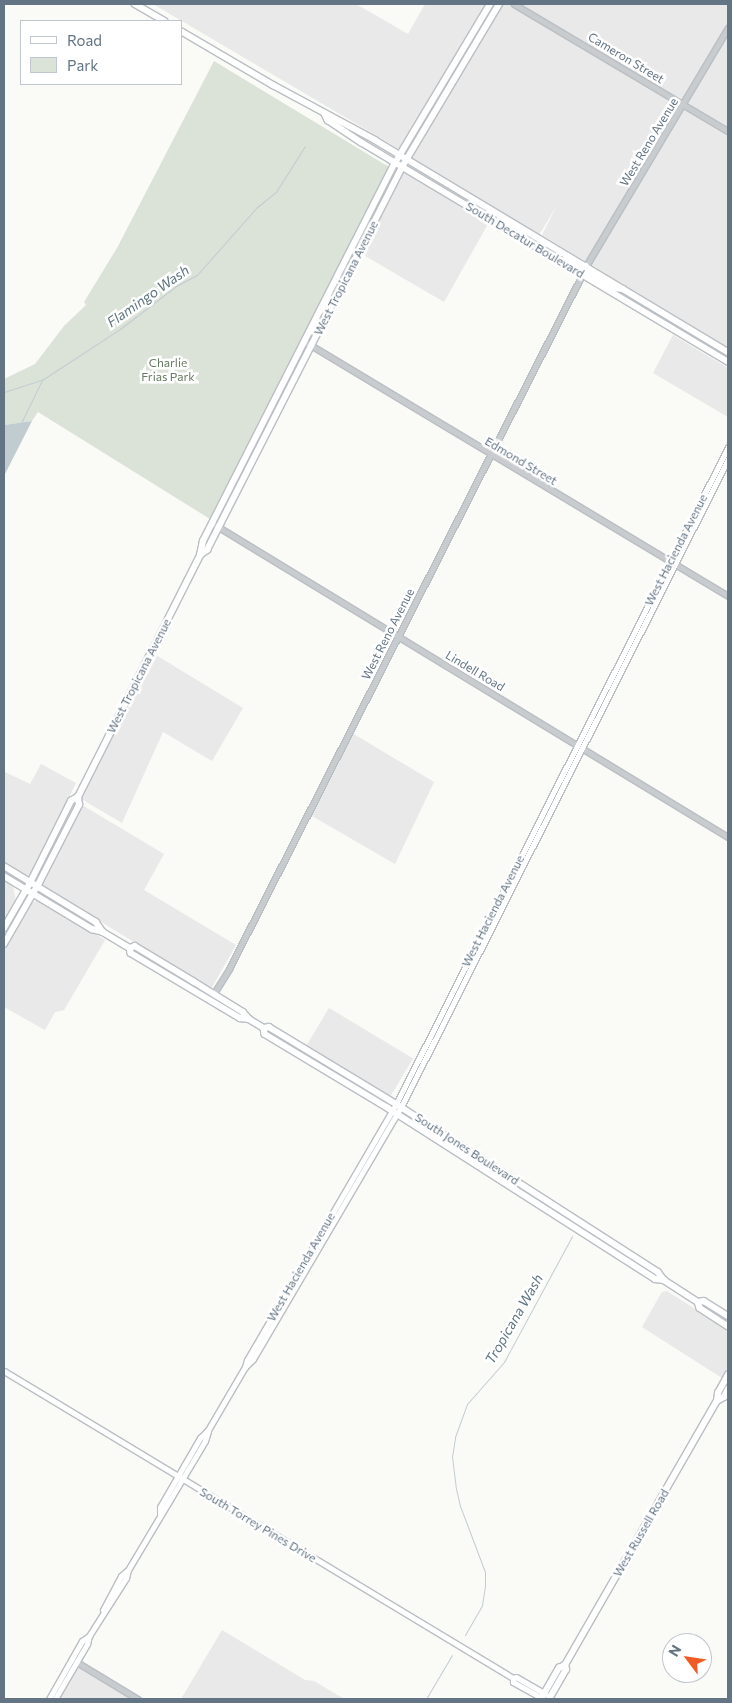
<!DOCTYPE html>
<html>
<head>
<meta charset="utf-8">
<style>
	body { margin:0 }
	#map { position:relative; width:732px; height:1703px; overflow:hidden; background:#fafaf7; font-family:Commissioner,sans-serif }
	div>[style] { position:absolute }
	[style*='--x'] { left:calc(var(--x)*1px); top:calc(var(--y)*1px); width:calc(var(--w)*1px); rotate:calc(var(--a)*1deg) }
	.built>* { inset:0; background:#e8e9e8; transform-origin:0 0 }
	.green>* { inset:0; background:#dbe2d8 }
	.water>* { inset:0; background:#c1ccd1 }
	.stream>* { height:1px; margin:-0.5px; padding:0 0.5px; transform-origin:0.5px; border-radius:0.5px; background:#c1ccd1 }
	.roads { filter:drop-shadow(1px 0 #babfc4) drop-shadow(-1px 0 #babfc4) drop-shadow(0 1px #babfc4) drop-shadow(0 -1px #babfc4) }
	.tertiary>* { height:4.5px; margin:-2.25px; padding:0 2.25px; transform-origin:2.25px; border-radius:2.25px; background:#c8cccf }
	.secondary>* { height:5px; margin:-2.5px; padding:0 2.5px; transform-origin:2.5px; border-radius:2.5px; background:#fff }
	.primary>* { height:5.5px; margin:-2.75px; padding:0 2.75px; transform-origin:2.75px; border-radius:2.75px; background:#fff }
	span { translate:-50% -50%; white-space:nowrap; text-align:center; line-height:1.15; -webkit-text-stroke:5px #fff; paint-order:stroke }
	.street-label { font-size:12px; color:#637484 }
	.park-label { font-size:12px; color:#667b62 }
	.water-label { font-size:14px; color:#5e747e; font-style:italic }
	.frame { position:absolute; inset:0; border:5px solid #637484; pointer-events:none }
	.legend { position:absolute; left:20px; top:20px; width:162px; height:65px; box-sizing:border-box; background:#fff; border:1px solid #c1c7ce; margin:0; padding:6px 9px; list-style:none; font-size:15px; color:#637484 }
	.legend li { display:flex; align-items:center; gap:10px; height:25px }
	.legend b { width:25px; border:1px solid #c1c7ce }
	.north { position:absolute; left:662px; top:1633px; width:50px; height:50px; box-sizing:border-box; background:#fff; border:1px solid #c1c7ce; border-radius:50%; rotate:301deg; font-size:14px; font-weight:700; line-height:20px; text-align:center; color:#637484 }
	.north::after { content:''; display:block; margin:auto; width:18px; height:22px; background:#ef5b22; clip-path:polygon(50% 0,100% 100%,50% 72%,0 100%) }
</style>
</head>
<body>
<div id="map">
	<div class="built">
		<div style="clip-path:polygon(153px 4px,356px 4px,408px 34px,425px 4px,485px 4px,399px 149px)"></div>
		<div style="clip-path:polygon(504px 4px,728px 4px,728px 348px,542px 235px,557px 205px,536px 240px,493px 215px,444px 302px,355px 250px)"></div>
		<div style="clip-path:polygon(673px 335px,728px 368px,728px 417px,653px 373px)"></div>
		<div style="clip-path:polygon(151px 652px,243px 708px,212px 761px,163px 732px,122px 823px,78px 797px)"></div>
		<div style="clip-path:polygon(352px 733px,434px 782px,395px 864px,312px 816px)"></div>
		<div style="clip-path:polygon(41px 764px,76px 783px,29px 879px,4px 863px,4px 774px,5px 772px,30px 784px)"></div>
		<div style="clip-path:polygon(82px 805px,164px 854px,144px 890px,236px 945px,211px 989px,42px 886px)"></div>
		<div style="clip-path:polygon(4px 880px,13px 886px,16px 902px,4px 923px)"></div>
		<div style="clip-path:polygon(39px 900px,105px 940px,64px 1010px,55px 1012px,45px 1030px,4px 1007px,4px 950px,31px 903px)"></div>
		<div style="left:329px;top:1008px;width:98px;height:44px;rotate:31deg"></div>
		<div style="clip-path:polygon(667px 1291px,728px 1330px,728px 1367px,722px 1378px,642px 1327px,662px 1292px)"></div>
		<div style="clip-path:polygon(222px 1630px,305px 1680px,314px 1681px,344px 1699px,181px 1699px)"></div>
		<div style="clip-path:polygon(77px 1667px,131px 1699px,58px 1699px)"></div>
	</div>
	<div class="green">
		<div style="clip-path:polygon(214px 61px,389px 167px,210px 519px,38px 412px,32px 421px,4px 425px,4px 379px,35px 364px,64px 326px,86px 305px,84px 302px,117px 248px)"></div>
	</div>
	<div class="water">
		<div style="clip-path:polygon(32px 421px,4px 476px,4px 425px)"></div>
	</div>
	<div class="stream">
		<div style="--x:4;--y:392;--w:40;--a:-18"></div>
		<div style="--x:21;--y:423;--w:48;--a:-64"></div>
		<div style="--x:42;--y:380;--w:93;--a:-33.2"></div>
		<div style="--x:120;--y:329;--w:71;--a:-37.5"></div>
		<div style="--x:176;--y:286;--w:24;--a:-28"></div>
		<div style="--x:197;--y:275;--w:89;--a:-48.6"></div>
		<div style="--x:256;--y:208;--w:26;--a:-39"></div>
		<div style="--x:276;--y:192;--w:54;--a:-57.8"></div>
		<div style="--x:465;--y:1635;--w:34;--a:-60"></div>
		<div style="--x:482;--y:1605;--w:18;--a:-81"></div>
		<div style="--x:485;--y:1587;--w:15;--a:-90"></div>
		<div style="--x:485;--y:1572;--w:71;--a:-110.7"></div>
		<div style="--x:460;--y:1506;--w:17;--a:-103"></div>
		<div style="--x:456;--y:1489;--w:32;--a:-97"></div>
		<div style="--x:452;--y:1457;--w:20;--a:-81"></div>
		<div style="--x:455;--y:1437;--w:35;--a:-70"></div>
		<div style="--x:467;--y:1404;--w:56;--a:-48.6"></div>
		<div style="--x:504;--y:1362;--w:143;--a:-61.6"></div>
		<div style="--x:426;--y:1699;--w:51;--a:-59.4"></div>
	</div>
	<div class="roads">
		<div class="tertiary">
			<div style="--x:514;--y:4;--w:249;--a:30.7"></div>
			<div style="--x:586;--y:266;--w:277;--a:-59.2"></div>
			<div style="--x:304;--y:341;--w:495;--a:31"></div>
			<div style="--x:212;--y:523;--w:604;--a:31.32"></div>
			<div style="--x:213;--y:995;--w:31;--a:-58"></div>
			<div style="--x:229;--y:969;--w:779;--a:-63.04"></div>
			<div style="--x:72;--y:1659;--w:77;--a:31.2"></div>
		</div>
		<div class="secondary">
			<div style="--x:245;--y:1367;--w:7;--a:-74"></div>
			<div style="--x:247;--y:1360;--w:296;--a:-59.8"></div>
			<div style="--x:396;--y:1104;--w:736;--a:-63.19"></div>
			<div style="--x:4;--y:1371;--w:594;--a:31.1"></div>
			<div style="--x:513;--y:1678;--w:3;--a:-18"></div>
			<div style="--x:516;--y:1677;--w:34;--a:30"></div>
			<div style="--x:160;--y:1514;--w:7;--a:-90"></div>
			<div style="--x:160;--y:1507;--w:80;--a:-59.9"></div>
			<div style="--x:200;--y:1438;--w:11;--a:-45"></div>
			<div style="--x:208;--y:1430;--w:73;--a:-59.6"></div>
			<div style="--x:245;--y:1367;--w:11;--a:-45"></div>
			<div style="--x:253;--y:1359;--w:292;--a:-59.6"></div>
			<div style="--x:401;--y:1107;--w:726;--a:-63.22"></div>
			<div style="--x:103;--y:1610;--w:38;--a:-62"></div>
			<div style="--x:121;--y:1576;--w:9;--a:-41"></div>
			<div style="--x:513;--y:1678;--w:4;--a:90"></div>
			<div style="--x:513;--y:1682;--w:35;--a:29"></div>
			<div style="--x:49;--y:1699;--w:67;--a:-60.4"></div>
			<div style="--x:82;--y:1641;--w:9;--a:-36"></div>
			<div style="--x:89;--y:1636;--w:69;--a:-57.5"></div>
			<div style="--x:126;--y:1578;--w:8;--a:-76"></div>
			<div style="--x:128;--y:1570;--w:150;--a:-59.2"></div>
			<div style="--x:205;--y:1441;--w:10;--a:-73"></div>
			<div style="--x:55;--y:1699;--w:64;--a:-59.8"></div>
			<div style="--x:87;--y:1644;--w:8;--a:-76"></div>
		</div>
		<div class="primary">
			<div style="--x:135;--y:4;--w:34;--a:30"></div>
			<div style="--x:181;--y:31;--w:107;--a:30.4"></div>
			<div style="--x:273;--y:85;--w:116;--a:28.3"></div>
			<div style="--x:375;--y:140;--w:412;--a:31"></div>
			<div style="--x:325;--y:114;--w:7;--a:63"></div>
			<div style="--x:328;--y:120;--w:40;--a:34"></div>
			<div style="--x:361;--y:142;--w:428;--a:30.9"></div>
			<div style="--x:499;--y:220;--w:23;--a:31"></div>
			<div style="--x:519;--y:232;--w:8;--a:0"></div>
			<div style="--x:560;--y:261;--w:6;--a:-9"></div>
			<div style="--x:566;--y:260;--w:17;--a:28"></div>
			<div style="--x:581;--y:268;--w:5;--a:-22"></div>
			<div style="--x:582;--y:275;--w:5;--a:-22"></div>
			<div style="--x:587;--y:273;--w:31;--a:29"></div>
			<div style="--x:614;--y:288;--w:9;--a:6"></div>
			<div style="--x:200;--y:555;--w:9;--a:-36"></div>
			<div style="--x:207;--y:550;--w:430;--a:-63"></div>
			<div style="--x:402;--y:167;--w:190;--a:-59.2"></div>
			<div style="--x:4;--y:866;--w:108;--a:31.3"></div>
			<div style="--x:96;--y:922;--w:12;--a:55"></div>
			<div style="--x:4;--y:876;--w:103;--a:31.1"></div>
			<div style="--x:92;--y:929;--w:11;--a:15"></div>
			<div style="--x:103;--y:932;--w:31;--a:31"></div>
			<div style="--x:130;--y:948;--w:5;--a:-22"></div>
			<div style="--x:135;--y:946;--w:68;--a:31.1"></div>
			<div style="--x:193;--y:981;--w:59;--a:31.8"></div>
			<div style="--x:243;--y:1012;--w:9;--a:49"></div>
			<div style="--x:249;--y:1019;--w:17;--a:31"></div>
			<div style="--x:264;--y:1028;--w:6;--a:81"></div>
			<div style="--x:265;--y:1034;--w:144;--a:31"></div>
			<div style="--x:388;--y:1108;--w:317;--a:32.6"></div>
			<div style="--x:655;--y:1279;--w:9;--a:6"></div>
			<div style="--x:664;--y:1280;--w:40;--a:32.9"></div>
			<div style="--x:698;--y:1302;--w:6;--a:-9"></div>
			<div style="--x:704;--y:1301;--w:28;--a:32"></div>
			<div style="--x:4;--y:928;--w:52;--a:-60"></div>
			<div style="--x:30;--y:883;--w:92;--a:-63.4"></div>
			<div style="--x:71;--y:801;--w:8;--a:-30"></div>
			<div style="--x:4;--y:944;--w:70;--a:-60.2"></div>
			<div style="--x:39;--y:883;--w:88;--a:-62.9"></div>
			<div style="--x:79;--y:805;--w:8;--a:-97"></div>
			<div style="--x:78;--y:797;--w:271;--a:-63.2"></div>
			<div style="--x:200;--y:555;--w:14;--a:-78"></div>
			<div style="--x:203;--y:541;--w:424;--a:-63.1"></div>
			<div style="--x:395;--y:163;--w:185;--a:-59.1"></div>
			<div style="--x:130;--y:948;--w:5;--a:79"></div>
			<div style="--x:131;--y:953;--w:127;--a:30.8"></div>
			<div style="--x:240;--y:1018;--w:9;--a:6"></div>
			<div style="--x:264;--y:1028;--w:5;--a:-11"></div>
			<div style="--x:269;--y:1027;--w:154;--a:31.2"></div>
			<div style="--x:401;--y:1107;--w:305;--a:32.7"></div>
			<div style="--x:658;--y:1272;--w:10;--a:53"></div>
			<div style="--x:698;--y:1302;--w:6;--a:72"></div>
			<div style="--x:700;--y:1308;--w:33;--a:33"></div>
			<div style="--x:717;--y:1401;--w:8;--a:-30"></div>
			<div style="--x:724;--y:1397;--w:9;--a:-63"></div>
			<div style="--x:541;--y:1699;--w:36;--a:-60"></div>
			<div style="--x:559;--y:1668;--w:7;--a:-27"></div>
			<div style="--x:549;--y:1699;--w:34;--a:-60"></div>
			<div style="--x:566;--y:1670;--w:5;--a:-101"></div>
			<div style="--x:565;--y:1665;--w:305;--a:-60.1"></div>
			<div style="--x:717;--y:1401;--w:8;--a:-83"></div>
			<div style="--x:718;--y:1393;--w:21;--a:-61"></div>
		</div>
	</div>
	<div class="street-label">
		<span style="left:626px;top:58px;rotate:31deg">Cameron Street</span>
		<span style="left:649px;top:142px;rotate:-59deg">West Reno Avenue</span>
		<span style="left:525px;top:240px;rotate:31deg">South Decatur Boulevard</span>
		<span style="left:346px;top:278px;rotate:-63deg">West Tropicana Avenue</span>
		<span style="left:521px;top:461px;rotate:31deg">Edmond Street</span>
		<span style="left:676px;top:550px;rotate:-63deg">West Hacienda Avenue</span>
		<span style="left:388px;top:634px;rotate:-63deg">West Reno Avenue</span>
		<span style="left:475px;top:671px;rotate:31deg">Lindell Road</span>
		<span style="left:139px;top:676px;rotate:-63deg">West Tropicana Avenue</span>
		<span style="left:493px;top:911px;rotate:-63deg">West Hacienda Avenue</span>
		<span style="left:467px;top:1149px;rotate:33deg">South Jones Boulevard</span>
		<span style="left:301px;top:1267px;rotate:-60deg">West Hacienda Avenue</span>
		<span style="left:258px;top:1525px;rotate:31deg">South Torrey Pines Drive</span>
		<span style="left:641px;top:1533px;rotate:-60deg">West Russell Road</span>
	</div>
	<div class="park-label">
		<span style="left:168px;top:370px">Charlie<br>Frias Park</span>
	</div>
	<div class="water-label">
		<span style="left:148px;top:296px;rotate:-35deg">Flamingo Wash</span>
		<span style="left:514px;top:1319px;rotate:-60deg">Tropicana Wash</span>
	</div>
	<div class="frame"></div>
	<ul class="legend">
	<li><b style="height:6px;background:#fff"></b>Road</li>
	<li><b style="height:14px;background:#dbe2d8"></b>Park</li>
	</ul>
	<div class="north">N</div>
</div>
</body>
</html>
